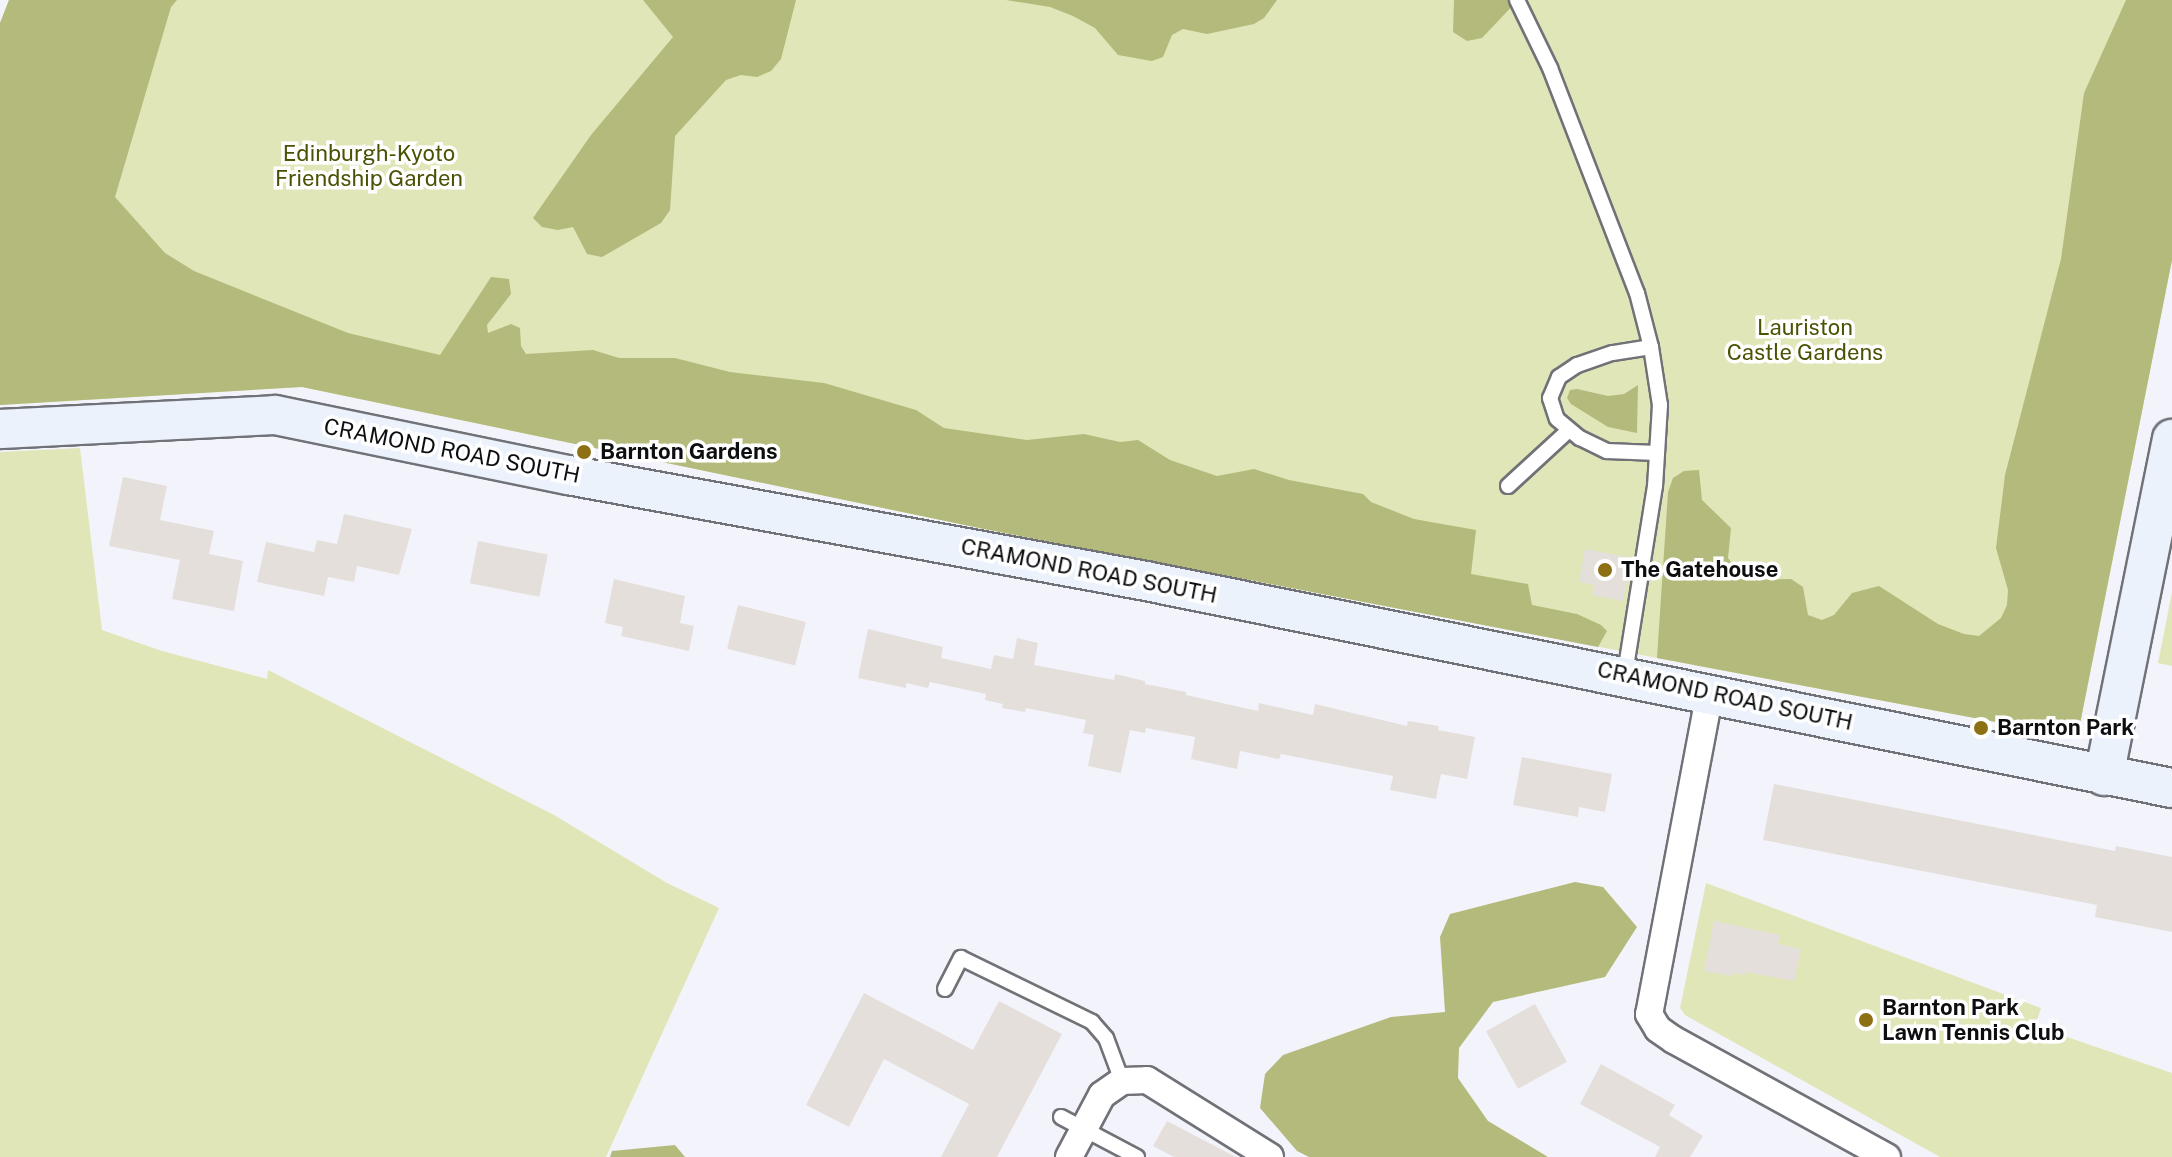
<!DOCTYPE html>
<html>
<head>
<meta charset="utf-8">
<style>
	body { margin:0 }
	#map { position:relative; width:2172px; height:1157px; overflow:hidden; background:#f3f4fb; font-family:"Public Sans",sans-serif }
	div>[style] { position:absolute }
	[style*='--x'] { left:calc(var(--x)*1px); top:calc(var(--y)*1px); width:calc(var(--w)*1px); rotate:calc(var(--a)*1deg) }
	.green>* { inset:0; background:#e0e6b8 }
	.forest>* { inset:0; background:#b3ba7b }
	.building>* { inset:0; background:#e5dfdb; transform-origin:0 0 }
	.roads { filter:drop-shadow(2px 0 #717278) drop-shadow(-2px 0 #717278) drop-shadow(0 2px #717278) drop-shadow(0 -2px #717278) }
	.lane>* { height:14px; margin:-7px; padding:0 7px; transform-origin:7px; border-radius:7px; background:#fff }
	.street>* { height:26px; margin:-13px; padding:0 13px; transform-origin:13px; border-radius:13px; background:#fff }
	.secondary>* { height:38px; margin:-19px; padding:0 19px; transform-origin:19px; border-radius:19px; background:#ecf2fb }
	.dots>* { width:22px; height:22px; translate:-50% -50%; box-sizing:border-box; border:4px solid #fff; border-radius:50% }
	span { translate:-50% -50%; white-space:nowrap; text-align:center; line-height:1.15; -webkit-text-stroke:7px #fff; paint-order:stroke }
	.park-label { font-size:22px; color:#4d5103 }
	.street-label { font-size:22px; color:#0d0e10 }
	.poi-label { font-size:22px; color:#0d0e10; font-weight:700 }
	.left { translate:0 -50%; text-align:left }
</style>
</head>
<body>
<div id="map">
	<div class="green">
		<div style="clip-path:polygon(9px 0,2172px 0,2172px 260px,2080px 724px,2064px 735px,1657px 658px,984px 529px,302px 387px,0 405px,0 23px)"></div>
		<div style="clip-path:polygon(80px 448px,102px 630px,162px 651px,267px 679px,268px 670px,554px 815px,667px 883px,719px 908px,606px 1157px,0 1157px,0 452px)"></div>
		<div style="clip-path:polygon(2172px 592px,2172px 666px,2158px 663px)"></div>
		<div style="clip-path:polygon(1706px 883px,2041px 1008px,2035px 1026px,2172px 1073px,2172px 1157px,1940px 1157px,1685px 1015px,1680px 1008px)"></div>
	</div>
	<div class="forest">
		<div style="clip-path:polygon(9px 0,177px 0,171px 7px,115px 197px,165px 253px,194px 271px,348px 333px,440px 355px,491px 277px,509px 279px,511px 294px,487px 325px,488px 333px,511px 324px,520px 328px,521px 346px,526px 354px,593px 350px,619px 358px,675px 358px,730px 372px,824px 383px,916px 410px,944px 428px,1027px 440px,1084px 434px,1120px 442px,1138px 440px,1170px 460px,1217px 476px,1254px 469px,1289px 480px,1363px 494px,1371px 502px,1414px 519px,1476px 530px,1471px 574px,1528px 584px,1532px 605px,1577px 614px,1601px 625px,1607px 631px,1598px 647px,984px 529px,302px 387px,0 405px,0 23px)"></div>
		<div style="clip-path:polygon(643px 0,796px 0,781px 59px,771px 71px,757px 77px,741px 75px,726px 80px,675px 136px,670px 210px,661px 223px,602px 257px,587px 254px,573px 227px,558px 230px,542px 227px,533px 218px,591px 135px,673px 37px)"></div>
		<div style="clip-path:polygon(1006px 0,1277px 0,1264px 18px,1254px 24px,1207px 34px,1183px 29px,1172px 35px,1163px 57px,1152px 61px,1118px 55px,1095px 28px,1073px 16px,1050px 7px)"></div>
		<div style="clip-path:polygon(1454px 0,1518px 0,1482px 38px,1467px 41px,1453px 32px)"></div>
		<div style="clip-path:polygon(2126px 0,2172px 0,2172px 260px,2080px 724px,2064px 735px,1657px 658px,1668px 492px,1673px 478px,1684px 471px,1699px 470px,1702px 500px,1731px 528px,1728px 558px,1737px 570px,1747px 580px,1791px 579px,1803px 587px,1808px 615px,1822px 620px,1834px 615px,1852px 593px,1879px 586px,1938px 624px,1964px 634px,1979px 636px,2001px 618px,2007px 605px,2008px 590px,1996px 548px,2005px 475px,2061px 259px,2084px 93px)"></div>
		<div style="clip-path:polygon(1638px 385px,1637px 433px,1608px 427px,1571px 404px,1567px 398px,1570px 390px,1577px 389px,1608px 396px,1624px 394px)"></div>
		<div style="clip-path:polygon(1575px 882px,1603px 887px,1637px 927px,1605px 977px,1493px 1002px,1459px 1048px,1458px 1078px,1488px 1121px,1548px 1157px,1309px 1157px,1297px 1151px,1260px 1108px,1265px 1074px,1283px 1055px,1391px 1017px,1445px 1012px,1440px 937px,1450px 914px)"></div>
		<div style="clip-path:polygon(675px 1145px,685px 1157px,610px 1157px,612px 1151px)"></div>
	</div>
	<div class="building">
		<div style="clip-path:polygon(123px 477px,167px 486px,160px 520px,214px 531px,209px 554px,243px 561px,234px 611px,172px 599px,180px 560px,109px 546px)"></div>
		<div style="clip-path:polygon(344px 514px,412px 529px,399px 575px,357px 566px,354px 582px,328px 577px,324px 596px,257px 582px,266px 542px,314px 552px,317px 540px,337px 544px)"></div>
		<div style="left:478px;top:541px;width:71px;height:43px;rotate:11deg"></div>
		<div style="clip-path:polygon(1585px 549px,1632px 558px,1623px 601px,1592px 595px,1594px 585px,1579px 582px)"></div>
		<div style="clip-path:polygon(614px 579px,685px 596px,680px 623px,694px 626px,689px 651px,621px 636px,623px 627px,605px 623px)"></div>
		<div style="left:738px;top:605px;width:70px;height:45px;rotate:14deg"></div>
		<div style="clip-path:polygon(868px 629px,943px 647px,941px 658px,991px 669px,994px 655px,1013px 659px,1017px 638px,1038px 643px,1034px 665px,1114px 680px,1115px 674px,1145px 681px,1145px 684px,1186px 692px,1186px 695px,1258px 711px,1259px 703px,1313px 715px,1315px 704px,1407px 726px,1408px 721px,1439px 726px,1438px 730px,1475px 737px,1467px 779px,1441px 774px,1436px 799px,1390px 790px,1393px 776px,1281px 754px,1279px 759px,1240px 751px,1237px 769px,1191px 759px,1195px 737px,1146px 728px,1145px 733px,1130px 730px,1121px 773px,1088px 766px,1094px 735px,1083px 733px,1086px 720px,1026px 708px,1025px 712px,1002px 708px,1003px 704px,985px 700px,986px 694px,930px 682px,928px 688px,906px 683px,906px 688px,858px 678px)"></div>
		<div style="clip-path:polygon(1522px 757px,1612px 774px,1605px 812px,1579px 807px,1578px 817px,1513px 805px)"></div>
		<div style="clip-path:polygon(1774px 784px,2115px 851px,2116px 846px,2172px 857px,2172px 932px,2095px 917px,2097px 905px,1763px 840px)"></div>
		<div style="clip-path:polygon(1714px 921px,1780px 935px,1778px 944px,1801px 949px,1794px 981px,1746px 972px,1745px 975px,1733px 973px,1732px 976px,1704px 971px)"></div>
		<div style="clip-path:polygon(864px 993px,973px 1050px,999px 1001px,1062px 1034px,997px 1157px,941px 1157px,969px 1104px,884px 1059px,849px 1127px,806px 1105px)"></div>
		<div style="left:1535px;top:1004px;width:66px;height:56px;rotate:61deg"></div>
		<div style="clip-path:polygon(1601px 1064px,1675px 1105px,1669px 1115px,1703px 1136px,1690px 1157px,1655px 1157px,1660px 1147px,1580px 1104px)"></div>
		<div style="clip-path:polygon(1167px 1121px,1236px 1157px,1174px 1157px,1153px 1146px)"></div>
	</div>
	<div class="roads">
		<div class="lane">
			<div style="--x:1517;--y:0;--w:76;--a:64.1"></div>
			<div style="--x:1550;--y:68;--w:241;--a:68.9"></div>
			<div style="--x:1637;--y:293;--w:56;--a:75.5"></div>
			<div style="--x:1651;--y:347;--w:59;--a:81.2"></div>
			<div style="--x:1660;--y:405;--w:81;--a:93.5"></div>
			<div style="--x:1655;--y:486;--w:190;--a:99.1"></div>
			<div style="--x:1651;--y:347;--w:39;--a:171"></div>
			<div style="--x:1612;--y:353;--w:37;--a:161"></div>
			<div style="--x:1577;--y:365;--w:22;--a:146"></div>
			<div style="--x:1559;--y:377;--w:23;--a:113"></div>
			<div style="--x:1550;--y:398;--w:22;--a:72"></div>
			<div style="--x:1557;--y:419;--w:30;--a:40"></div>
			<div style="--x:1580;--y:438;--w:30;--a:26"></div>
			<div style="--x:1607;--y:451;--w:50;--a:2.3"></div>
			<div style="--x:1508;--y:486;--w:83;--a:-42.6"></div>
			<div style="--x:945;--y:989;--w:35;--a:-63"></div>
			<div style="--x:961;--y:958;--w:146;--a:26"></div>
			<div style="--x:1092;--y:1022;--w:21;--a:49"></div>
			<div style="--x:1106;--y:1038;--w:46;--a:69.6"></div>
			<div style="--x:1061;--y:1117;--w:86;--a:27.8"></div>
		</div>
		<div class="street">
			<div style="--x:1710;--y:692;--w:328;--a:100.7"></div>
			<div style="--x:1649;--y:1014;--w:17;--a:59"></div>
			<div style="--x:1658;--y:1029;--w:19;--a:35"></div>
			<div style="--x:1674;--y:1040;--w:243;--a:28.8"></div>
			<div style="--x:1069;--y:1157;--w:70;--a:-62"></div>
			<div style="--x:1102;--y:1095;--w:24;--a:-35"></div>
			<div style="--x:1122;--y:1081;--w:25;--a:-2"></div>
			<div style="--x:1147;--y:1080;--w:145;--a:32"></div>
		</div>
		<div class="secondary">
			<div style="--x:0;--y:429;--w:275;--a:-2.9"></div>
			<div style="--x:275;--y:415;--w:299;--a:11.6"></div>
			<div style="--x:568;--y:475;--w:588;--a:10.39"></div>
			<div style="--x:1146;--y:581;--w:1047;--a:11.41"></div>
			<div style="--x:2104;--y:776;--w:344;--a:-78.6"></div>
		</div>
	</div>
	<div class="dots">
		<div style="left:584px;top:452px;background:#8d7014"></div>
		<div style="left:1605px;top:570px;background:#8d7014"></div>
		<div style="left:1981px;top:728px;background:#8d7014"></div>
		<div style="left:1866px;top:1020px;background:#8d7014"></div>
	</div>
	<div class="park-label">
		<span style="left:369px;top:166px">Edinburgh-Kyoto<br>Friendship Garden</span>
		<span style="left:1805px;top:340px">Lauriston<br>Castle Gardens</span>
	</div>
	<div class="street-label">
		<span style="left:452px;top:451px;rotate:11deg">CRAMOND ROAD SOUTH</span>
		<span style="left:1089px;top:571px;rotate:11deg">CRAMOND ROAD SOUTH</span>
		<span style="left:1725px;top:696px;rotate:12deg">CRAMOND ROAD SOUTH</span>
	</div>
	<div class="poi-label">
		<span class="left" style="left:600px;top:452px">Barnton Gardens</span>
		<span class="left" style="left:1621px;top:570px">The Gatehouse</span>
		<span class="left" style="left:1997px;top:728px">Barnton Park</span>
		<span class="left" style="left:1882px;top:1020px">Barnton Park<br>Lawn Tennis Club</span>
	</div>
</div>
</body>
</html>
